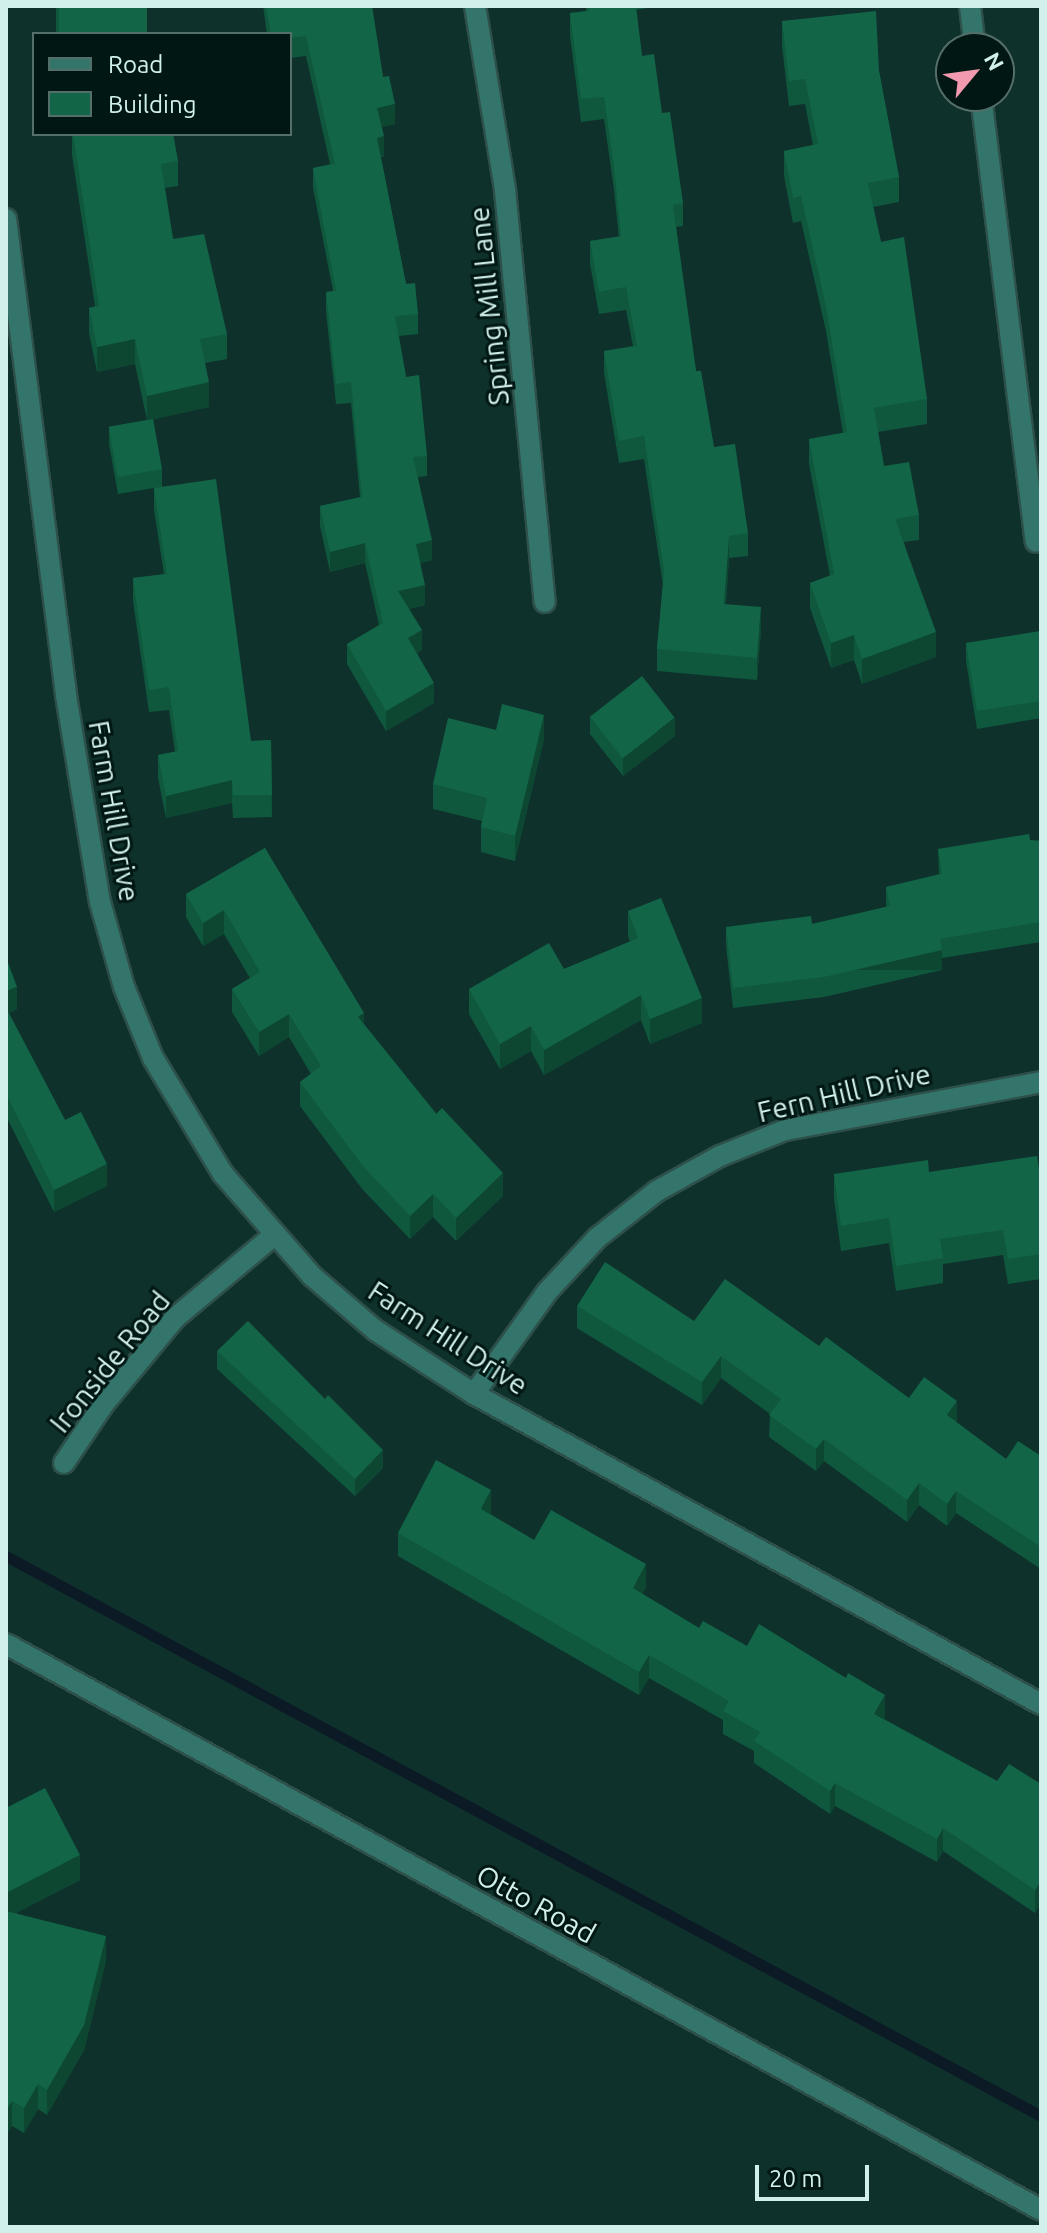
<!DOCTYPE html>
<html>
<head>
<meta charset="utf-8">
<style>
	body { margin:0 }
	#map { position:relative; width:1047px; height:2233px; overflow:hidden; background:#0f312c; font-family:Ubuntu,sans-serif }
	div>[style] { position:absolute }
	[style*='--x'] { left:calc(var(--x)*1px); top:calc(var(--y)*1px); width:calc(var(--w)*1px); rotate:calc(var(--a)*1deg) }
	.stream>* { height:11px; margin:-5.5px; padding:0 5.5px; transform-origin:5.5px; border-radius:5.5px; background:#0b1a25 }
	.roads { filter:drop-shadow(2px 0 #2e504b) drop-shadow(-2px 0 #2e504b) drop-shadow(0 2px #2e504b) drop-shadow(0 -2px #2e504b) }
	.minor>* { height:20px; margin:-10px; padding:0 10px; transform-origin:10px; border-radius:10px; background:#34756b }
	.wall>* { inset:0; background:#0f573d; transform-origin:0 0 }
	.shaded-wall>* { inset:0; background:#0d4732; transform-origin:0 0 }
	.building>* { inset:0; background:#126547; transform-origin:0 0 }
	span { translate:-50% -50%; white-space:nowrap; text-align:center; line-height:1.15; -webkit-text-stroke:6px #001714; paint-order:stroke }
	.street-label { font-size:28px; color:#d1f0eb }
	.frame { position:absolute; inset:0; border:8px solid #d1f0eb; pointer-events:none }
	.legend { position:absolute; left:32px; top:32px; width:260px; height:104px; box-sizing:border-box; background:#001714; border:2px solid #546e6a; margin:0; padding:10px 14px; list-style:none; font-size:24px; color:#d1f0eb }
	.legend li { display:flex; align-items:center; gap:16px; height:40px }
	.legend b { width:40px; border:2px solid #546e6a }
	.north { position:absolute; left:935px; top:32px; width:80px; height:80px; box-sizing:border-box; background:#001714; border:2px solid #546e6a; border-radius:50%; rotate:61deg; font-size:22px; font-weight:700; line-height:32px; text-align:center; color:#d1f0eb }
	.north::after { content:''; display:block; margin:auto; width:28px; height:36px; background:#f19ab0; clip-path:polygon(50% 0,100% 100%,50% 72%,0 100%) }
	.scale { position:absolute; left:755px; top:2165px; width:114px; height:36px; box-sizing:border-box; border:4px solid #d1f0eb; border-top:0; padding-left:10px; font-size:24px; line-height:28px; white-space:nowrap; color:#d1f0eb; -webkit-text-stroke:6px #001714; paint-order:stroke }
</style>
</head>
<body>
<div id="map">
	<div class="stream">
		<div style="--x:6;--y:1556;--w:1177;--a:28.42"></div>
	</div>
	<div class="roads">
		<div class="minor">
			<div style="--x:475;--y:6;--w:186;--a:80.7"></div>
			<div style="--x:505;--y:190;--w:414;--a:84.5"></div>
			<div style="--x:970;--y:6;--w:42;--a:83.2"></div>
			<div style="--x:981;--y:96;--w:449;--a:83"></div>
			<div style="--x:6;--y:219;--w:480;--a:82.8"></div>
			<div style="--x:66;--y:695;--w:210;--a:80.7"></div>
			<div style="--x:100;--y:902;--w:88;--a:74.2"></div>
			<div style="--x:124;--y:987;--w:77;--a:67.8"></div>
			<div style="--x:153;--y:1058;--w:135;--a:58.9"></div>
			<div style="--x:223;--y:1174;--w:135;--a:48.9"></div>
			<div style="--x:312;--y:1276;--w:83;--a:40.6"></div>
			<div style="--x:375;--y:1330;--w:118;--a:32.9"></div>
			<div style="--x:474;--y:1394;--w:646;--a:28.67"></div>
			<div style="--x:474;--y:1394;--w:125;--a:-54.4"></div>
			<div style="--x:547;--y:1292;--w:74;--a:-47.2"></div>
			<div style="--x:597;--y:1238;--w:76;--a:-38.1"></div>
			<div style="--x:657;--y:1191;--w:72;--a:-29.1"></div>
			<div style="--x:720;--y:1156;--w:70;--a:-21.8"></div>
			<div style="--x:785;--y:1130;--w:260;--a:-10.6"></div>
			<div style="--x:64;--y:1463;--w:70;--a:-56.1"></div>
			<div style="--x:103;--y:1405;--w:113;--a:-50.4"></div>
			<div style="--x:175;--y:1318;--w:128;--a:-39.9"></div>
			<div style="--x:6;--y:1644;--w:1180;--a:28.67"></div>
		</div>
	</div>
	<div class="wall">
		<div style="left:56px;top:6px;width:91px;height:28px"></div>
		<div style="clip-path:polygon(263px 6px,372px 6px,383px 77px,395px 124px,382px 127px,384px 157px,381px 157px,406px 284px,418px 314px,418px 334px,399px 336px,406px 377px,427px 456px,427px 476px,418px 477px,432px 560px,420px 563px,425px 605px,409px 609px,422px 650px,417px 653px,434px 703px,386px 731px,347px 664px,347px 644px,379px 625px,365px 563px,330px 572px,320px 526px,320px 506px,360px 497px,351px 403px,336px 404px,326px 312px,326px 292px,333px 291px,313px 188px,313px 168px,330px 164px,306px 56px,290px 58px,290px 34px,267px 34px)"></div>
		<div style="clip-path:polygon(586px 6px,654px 6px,654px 7px,636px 10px,642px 56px,662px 113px,683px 203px,683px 226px,676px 227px,696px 371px,714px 447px,748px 533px,748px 556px,729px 558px,726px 604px,761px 630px,757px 680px,657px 671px,657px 649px,663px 585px,644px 459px,619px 463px,604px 373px,604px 351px,633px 346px,626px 310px,599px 314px,590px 264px,590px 241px,619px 237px,614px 190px,604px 119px,581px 122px,570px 36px,570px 13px,586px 11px)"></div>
		<div style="clip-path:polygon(782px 21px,879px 71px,899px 177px,899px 202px,873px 207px,881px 242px,927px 399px,927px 424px,878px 432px,884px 466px,919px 515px,919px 540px,904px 542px,936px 657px,862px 684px,854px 660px,831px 668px,810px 608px,810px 583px,830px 576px,809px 464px,809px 439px,843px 433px,826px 331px,801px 221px,793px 223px,784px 176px,784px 151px,813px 145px,805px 104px,789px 106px,782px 46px)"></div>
		<div style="clip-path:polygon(72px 134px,173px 134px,178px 161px,178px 186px,165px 188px,173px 239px,227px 334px,227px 359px,205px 363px,209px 407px,153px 419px,162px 469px,162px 486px,251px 741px,271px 740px,272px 817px,233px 818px,232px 803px,166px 818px,158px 778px,158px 755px,175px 752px,169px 710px,149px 712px,133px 601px,133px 578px,164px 574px,154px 510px,154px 488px,118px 494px,109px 444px,109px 427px,147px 420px,135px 364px,97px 372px,89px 333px,89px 308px,95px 306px,72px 155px)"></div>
		<div style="clip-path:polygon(1041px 631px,1041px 718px,977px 729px,966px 661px,966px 643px)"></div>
		<div style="clip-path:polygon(590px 716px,675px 736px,623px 776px,590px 734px)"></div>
		<div style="clip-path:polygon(496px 730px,544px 739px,515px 861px,481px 852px,481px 827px,482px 821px,433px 809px,433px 784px)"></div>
		<div style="clip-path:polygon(1030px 840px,1041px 841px,1041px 942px,942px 958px,942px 970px,824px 997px,733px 1008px,726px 946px,726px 927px,812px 924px,886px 907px,886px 887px,939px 874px,938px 849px)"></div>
		<div style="clip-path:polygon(265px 848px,364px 1024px,503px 1196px,456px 1241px,433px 1217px,410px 1239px,363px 1190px,300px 1106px,300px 1082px,311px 1074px,289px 1037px,259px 1056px,232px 1012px,232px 989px,250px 978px,224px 934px,203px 946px,186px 917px,186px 894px)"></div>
		<div style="clip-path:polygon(628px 911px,702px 1023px,650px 1044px,641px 1020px,544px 1075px,531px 1051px,500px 1069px,469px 1014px,469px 989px,564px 969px,630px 942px,628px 936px)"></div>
		<div style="clip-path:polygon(6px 957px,17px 1009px,9px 1013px,65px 1120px,107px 1186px,54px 1212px,6px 1116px)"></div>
		<div style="clip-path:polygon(929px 1172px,1041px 1181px,1041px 1279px,1008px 1284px,1003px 1255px,943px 1264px,943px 1283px,896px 1291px,889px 1243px,841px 1251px,834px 1199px,834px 1174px)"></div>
		<div style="clip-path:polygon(577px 1306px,694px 1321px,819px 1346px,909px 1398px,957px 1423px,1006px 1459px,1041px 1456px,1041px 1569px,956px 1513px,947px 1526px,919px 1505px,907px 1522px,824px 1461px,816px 1471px,769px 1437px,770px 1414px,721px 1378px,702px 1405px,577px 1328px)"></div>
		<div style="clip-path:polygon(217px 1351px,383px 1468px,355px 1496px,217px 1369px)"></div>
		<div style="clip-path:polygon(491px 1512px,490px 1514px,534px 1540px,646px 1587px,642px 1594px,699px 1628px,747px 1646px,885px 1718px,884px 1719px,997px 1781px,1041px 1784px,1041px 1903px,1035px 1913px,943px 1851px,937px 1862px,835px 1806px,830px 1814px,754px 1763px,754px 1751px,723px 1734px,723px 1720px,649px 1678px,639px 1695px,398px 1556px,398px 1533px)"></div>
		<div style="clip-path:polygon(6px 1808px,80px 1880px,16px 1913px,106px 1961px,84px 2050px,47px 2115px,38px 2109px,24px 2133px,12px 2126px)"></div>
	</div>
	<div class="shaded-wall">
		<div style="clip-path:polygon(395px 104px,395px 124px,377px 128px,377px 108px)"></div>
		<div style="left:384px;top:136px;width:21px;height:7px;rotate:90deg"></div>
		<div style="clip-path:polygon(135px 339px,135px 364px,97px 372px,97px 347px)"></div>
		<div style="clip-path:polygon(209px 382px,209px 407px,147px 421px,147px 396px)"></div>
		<div style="clip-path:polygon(729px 536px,729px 558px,724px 626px,724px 604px)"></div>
		<div style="clip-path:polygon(432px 540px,432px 560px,416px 564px,416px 544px)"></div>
		<div style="clip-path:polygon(365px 543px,365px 563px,330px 572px,330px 552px)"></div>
		<div style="clip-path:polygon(425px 585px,425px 605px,398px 611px,398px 591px)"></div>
		<div style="clip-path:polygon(761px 607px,761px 630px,757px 680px,757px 658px)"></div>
		<div style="clip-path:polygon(422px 630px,422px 650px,408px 659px,408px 638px)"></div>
		<div style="clip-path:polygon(936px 632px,936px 657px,862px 684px,862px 659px)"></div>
		<div style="clip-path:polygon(854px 635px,854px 660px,831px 668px,831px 643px)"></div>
		<div style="clip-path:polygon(434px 683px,434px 703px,386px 731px,386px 711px)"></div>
		<div style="clip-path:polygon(544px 715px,544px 739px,515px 861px,515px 836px)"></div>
		<div style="clip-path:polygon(675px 718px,675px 736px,623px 776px,623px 758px)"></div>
		<div style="clip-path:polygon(232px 780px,232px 803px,166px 818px,166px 796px)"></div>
		<div style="clip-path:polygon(224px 910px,224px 934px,203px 946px,203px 923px)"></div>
		<div style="left:942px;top:950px;width:20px;height:121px;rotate:90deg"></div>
		<div style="clip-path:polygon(17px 987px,17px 1009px,6px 1014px,6px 991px)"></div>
		<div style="clip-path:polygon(641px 995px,641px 1020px,544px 1075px,544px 1050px)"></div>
		<div style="clip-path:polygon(702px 998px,702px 1023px,650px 1044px,650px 1019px)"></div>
		<div style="clip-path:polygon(364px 1013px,364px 1037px,358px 1017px)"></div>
		<div style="clip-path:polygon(289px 1014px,289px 1037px,259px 1056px,259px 1032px)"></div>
		<div style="clip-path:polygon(531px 1026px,531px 1051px,500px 1069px,500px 1044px)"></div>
		<div style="clip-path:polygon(107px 1164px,107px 1186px,54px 1212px,54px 1190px)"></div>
		<div style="clip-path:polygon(503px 1173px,503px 1196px,456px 1241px,456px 1218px)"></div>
		<div style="clip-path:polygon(433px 1194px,433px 1217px,410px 1239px,410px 1216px)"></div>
		<div style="clip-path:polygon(721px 1356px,721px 1378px,702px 1405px,702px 1382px)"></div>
		<div style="clip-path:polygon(957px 1401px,957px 1424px,947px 1415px)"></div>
		<div style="clip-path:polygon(824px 1439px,824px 1461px,816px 1471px,816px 1449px)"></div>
		<div style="clip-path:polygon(383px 1450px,383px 1468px,355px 1496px,355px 1479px)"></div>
		<div style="clip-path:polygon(919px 1483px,919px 1505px,907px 1522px,907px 1500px)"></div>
		<div style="clip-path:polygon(491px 1490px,491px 1512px,481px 1532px,481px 1509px)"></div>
		<div style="clip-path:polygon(956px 1491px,956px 1513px,947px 1526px,947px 1504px)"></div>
		<div style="clip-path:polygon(646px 1564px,646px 1587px,633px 1611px,633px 1588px)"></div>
		<div style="clip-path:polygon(649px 1655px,649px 1678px,639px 1695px,639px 1672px)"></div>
		<div style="clip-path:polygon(885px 1695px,885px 1718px,874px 1737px,874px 1714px)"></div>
		<div style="clip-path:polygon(835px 1783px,835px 1806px,830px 1814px,830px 1791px)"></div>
		<div style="clip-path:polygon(943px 1828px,943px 1851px,937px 1862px,937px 1839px)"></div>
		<div style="clip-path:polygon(80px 1855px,80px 1880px,6px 1918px,6px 1893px)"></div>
		<div style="clip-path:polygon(1041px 1881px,1041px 1903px,1035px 1913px,1035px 1890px)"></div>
		<div style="clip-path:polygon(106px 1936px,106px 1961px,84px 2050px,47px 2115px,47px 2090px)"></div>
		<div style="clip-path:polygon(38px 2084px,38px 2109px,24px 2133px,24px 2108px)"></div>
		<div style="clip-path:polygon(12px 2101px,12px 2126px,6px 2136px,6px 2111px)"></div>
	</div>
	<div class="building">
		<div style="left:59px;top:6px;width:88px;height:28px"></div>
		<div style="clip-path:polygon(266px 6px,372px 6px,383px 77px,389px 76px,395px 104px,377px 108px,384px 136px,377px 138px,406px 284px,415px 283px,418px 314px,395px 316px,406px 377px,419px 375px,427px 456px,413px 457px,432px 540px,416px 544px,425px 585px,398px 591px,422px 630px,408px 638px,434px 683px,386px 711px,347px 644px,383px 623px,365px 543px,330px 552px,320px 506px,362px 497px,351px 382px,336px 384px,326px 292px,336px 291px,313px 168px,335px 164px,306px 36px,290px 38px,290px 34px,271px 34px)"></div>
		<div style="clip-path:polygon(588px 6px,636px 6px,642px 56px,654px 54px,662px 113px,670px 112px,683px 203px,673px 205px,696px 371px,701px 371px,714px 447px,735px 444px,748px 533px,729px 536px,724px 604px,761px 607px,757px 658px,657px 649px,664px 571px,644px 436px,619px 441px,604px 351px,637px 346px,626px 287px,599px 292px,590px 241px,621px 236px,614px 167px,604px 97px,581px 99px,570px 13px,589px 11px)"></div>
		<div style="clip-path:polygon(876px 11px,879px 71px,899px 177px,868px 183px,881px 242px,904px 237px,927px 399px,874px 408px,884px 466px,909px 462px,919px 515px,895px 519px,936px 632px,862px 659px,854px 635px,831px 643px,810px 583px,834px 574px,809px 439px,847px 432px,826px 307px,801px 196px,793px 198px,784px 151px,818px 144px,805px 79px,789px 81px,782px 21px)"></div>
		<div style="clip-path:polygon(73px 134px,173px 134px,178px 161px,161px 164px,173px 239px,204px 234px,227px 334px,200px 339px,209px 382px,147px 396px,135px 339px,97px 347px,89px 308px,99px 306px)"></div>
		<div style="left:153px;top:419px;width:51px;height:45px;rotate:80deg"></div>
		<div style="clip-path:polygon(216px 479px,251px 741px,271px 740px,272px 795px,233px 795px,232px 780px,166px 796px,158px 755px,178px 751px,169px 687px,149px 690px,133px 578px,167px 574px,154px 488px)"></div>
		<div style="clip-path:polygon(1041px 631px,1041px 701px,977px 711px,966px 643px)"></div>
		<div style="left:642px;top:676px;width:53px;height:66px;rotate:52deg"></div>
		<div style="clip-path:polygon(502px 704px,544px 715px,515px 836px,481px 827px,487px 798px,433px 784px,448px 718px,496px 730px)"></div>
		<div style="clip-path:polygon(1029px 834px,1030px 840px,1041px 841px,1041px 922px,940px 939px,942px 950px,824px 977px,733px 988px,726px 927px,811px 916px,812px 924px,890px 906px,886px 887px,942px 874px,938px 849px)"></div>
		<div style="clip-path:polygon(265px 848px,364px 1013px,358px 1017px,436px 1114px,442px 1108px,503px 1173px,456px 1218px,433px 1194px,410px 1216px,363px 1166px,300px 1082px,321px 1066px,289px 1014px,259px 1032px,232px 989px,260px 972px,224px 910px,203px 923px,186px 894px)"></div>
		<div style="clip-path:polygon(661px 898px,702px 998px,650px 1019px,641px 995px,544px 1050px,531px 1026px,500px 1044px,469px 989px,549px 943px,564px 969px,638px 938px,628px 911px)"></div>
		<div style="clip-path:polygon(6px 957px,17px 987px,6px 991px)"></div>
		<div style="clip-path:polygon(6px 1008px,65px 1120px,81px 1112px,107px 1164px,54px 1190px,6px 1094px)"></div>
		<div style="clip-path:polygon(1037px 1156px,1041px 1181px,1041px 1254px,1008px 1259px,1003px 1230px,940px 1239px,943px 1258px,896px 1266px,889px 1218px,841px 1226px,834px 1174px,928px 1160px,929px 1172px)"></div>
		<div style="clip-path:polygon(605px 1262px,694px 1321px,725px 1279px,819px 1346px,826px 1337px,909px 1398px,924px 1377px,957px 1401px,947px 1415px,1006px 1459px,1018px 1441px,1041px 1456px,1041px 1547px,956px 1491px,947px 1504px,919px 1483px,907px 1500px,824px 1439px,816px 1449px,769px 1415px,781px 1399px,721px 1356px,702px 1382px,577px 1306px)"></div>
		<div style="clip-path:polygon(248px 1321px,325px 1399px,328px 1395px,383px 1450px,355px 1479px,217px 1351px)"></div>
		<div style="clip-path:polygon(436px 1460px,491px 1490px,481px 1509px,534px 1540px,551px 1510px,646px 1564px,633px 1588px,699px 1628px,703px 1621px,747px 1646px,759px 1624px,846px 1678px,848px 1673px,885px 1695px,874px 1714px,997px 1781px,1009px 1764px,1041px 1784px,1041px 1881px,1035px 1890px,943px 1828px,937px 1839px,835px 1783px,830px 1791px,754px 1741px,760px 1732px,723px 1711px,729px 1701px,649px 1655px,639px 1672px,398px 1533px)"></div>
		<div style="clip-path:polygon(45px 1788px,80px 1855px,6px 1893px,6px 1808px)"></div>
		<div style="clip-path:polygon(6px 1911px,106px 1936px,84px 2025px,47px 2090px,38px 2084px,24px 2108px,12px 2101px,6px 2111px)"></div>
	</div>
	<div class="street-label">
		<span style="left:489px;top:306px;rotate:-96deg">Spring Mill Lane</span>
		<span style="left:114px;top:811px;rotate:80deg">Farm Hill Drive</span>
		<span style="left:844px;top:1093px;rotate:-13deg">Fern Hill Drive</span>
		<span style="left:448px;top:1338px;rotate:33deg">Farm Hill Drive</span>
		<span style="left:110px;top:1362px;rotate:-51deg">Ironside Road</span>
		<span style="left:536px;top:1904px;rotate:29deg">Otto Road</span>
	</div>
	<div class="frame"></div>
	<ul class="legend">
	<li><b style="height:10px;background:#34756b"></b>Road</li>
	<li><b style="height:22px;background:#126547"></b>Building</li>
	</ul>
	<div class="north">N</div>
	<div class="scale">20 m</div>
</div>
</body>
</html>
